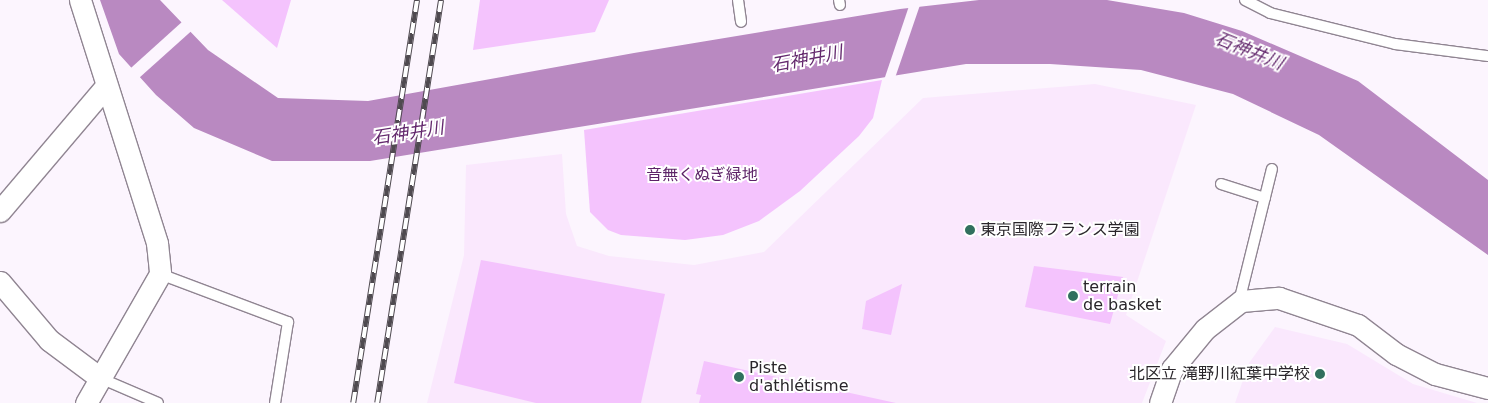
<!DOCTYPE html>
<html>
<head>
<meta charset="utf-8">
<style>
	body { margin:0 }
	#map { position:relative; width:1488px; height:403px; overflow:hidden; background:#fcf5fe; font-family:"DejaVu Sans","Noto Sans JP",sans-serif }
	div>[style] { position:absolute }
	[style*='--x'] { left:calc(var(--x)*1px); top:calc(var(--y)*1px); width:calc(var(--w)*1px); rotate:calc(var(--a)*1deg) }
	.built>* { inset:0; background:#fae8fd }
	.green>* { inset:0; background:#f4c3fd }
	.water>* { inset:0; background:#b989c1 }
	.pier>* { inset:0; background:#fcf5fe; transform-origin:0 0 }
	.roads { filter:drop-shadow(1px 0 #908592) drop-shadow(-1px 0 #908592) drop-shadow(0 1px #908592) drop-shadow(0 -1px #908592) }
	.lane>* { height:10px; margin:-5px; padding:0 5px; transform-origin:5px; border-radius:5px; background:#fff }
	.street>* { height:21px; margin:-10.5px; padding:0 10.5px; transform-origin:10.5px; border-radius:10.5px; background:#fff }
	.rail>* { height:5.5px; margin-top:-2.75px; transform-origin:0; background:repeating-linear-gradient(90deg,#fff 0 11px,#4f4a50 0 22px); box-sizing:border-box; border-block:1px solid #4f4a50 }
	.dots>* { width:14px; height:14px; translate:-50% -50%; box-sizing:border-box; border:2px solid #fff; border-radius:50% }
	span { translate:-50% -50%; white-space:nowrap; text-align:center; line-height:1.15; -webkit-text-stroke:4px #fff; paint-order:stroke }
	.park-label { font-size:16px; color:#5d2368 }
	.poi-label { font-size:16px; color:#2a262b }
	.left { translate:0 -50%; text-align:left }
	.right { translate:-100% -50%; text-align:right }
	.water-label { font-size:18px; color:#63286d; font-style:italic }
</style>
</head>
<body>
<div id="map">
	<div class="built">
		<div style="clip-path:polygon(1095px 84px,1196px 105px,1126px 315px,1166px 341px,1142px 403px,427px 403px,464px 255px,466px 165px,562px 154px,566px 214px,577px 246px,609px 256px,694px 265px,764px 252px,923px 98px)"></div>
		<div style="clip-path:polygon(1275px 327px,1347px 344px,1413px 384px,1477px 403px,1235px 403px,1249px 363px)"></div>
	</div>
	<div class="green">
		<div style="clip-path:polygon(222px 0,291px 0,277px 48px)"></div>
		<div style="clip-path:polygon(480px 0,609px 0,595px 32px,473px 50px)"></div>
		<div style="clip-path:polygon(882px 80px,873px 118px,859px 136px,800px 191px,759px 221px,723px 235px,685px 240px,621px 235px,608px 230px,590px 212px,584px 130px)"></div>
		<div style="clip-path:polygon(481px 260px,665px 294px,641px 403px,536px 403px,454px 383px)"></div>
		<div style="clip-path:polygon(1034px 266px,1123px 277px,1110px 324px,1025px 307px)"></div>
		<div style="clip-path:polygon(902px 284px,891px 335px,862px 329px,866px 301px)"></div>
		<div style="clip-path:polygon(704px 361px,896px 403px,699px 403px,701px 395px,696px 394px)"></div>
	</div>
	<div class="water">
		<div style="clip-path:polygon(100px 0,160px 0,208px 50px,278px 98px,368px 101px,634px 53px,900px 9px,979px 0,1107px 0,1184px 13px,1242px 31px,1358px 81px,1488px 180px,1488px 255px,1319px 135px,1233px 94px,1141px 70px,1050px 64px,966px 64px,370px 161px,272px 161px,194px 128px,156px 95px,119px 54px)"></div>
	</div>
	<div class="pier">
		<div style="clip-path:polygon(920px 5px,895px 78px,884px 80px,909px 6px)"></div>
		<div style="left:183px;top:21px;width:13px;height:72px;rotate:48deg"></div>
	</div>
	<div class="roads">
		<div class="lane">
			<div style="--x:738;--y:0;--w:22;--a:82"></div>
			<div style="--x:839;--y:0;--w:5;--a:79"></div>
			<div style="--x:1245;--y:0;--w:28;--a:27"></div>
			<div style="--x:1270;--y:13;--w:129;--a:13.9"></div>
			<div style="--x:1395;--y:44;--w:94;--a:7.4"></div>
			<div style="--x:1221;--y:184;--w:46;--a:17.7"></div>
			<div style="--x:160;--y:274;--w:137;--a:20.6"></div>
			<div style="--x:288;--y:322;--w:82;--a:99.1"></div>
			<div style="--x:1239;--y:302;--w:137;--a:-76.1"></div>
			<div style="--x:100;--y:378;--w:63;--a:23.3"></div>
		</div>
		<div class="street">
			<div style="--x:80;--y:0;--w:255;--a:72.4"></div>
			<div style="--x:157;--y:243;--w:31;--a:84"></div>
			<div style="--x:160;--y:274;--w:149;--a:119.8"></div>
			<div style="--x:0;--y:211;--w:162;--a:-49.7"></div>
			<div style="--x:0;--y:282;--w:76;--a:49.8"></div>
			<div style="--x:49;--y:340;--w:64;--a:36.7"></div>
			<div style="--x:1160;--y:403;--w:36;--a:-71"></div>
			<div style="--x:1172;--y:369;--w:52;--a:-50.5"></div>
			<div style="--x:1205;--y:329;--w:46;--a:-37.9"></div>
			<div style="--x:1241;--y:301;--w:38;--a:-5"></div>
			<div style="--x:1279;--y:298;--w:83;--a:18.9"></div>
			<div style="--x:1358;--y:325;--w:48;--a:37.3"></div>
			<div style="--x:1396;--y:354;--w:44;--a:27.1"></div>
			<div style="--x:1435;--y:374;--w:55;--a:14.8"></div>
		</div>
	</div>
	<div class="rail">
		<div style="--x:353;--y:403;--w:408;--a:-81"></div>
		<div style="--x:377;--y:403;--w:408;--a:-81"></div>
	</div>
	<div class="dots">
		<div style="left:970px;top:230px;background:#31705e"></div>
		<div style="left:1073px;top:296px;background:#31705e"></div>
		<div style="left:1320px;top:374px;background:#31705e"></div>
		<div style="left:739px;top:377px;background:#31705e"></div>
	</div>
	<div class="park-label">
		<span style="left:702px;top:175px">音無くぬぎ緑地</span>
	</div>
	<div class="poi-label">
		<span class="left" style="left:980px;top:230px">東京国際フランス学園</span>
		<span class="left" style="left:1083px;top:296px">terrain<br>de basket</span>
		<span class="left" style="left:749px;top:377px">Piste<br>d'athlétisme</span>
		<span class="right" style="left:1310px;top:374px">北区立 滝野川紅葉中学校</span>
	</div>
	<div class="water-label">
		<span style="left:1249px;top:51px;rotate:22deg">石神井川</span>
		<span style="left:807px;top:59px;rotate:-11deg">石神井川</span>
		<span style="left:408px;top:133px;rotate:-9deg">石神井川</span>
	</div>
</div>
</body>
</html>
